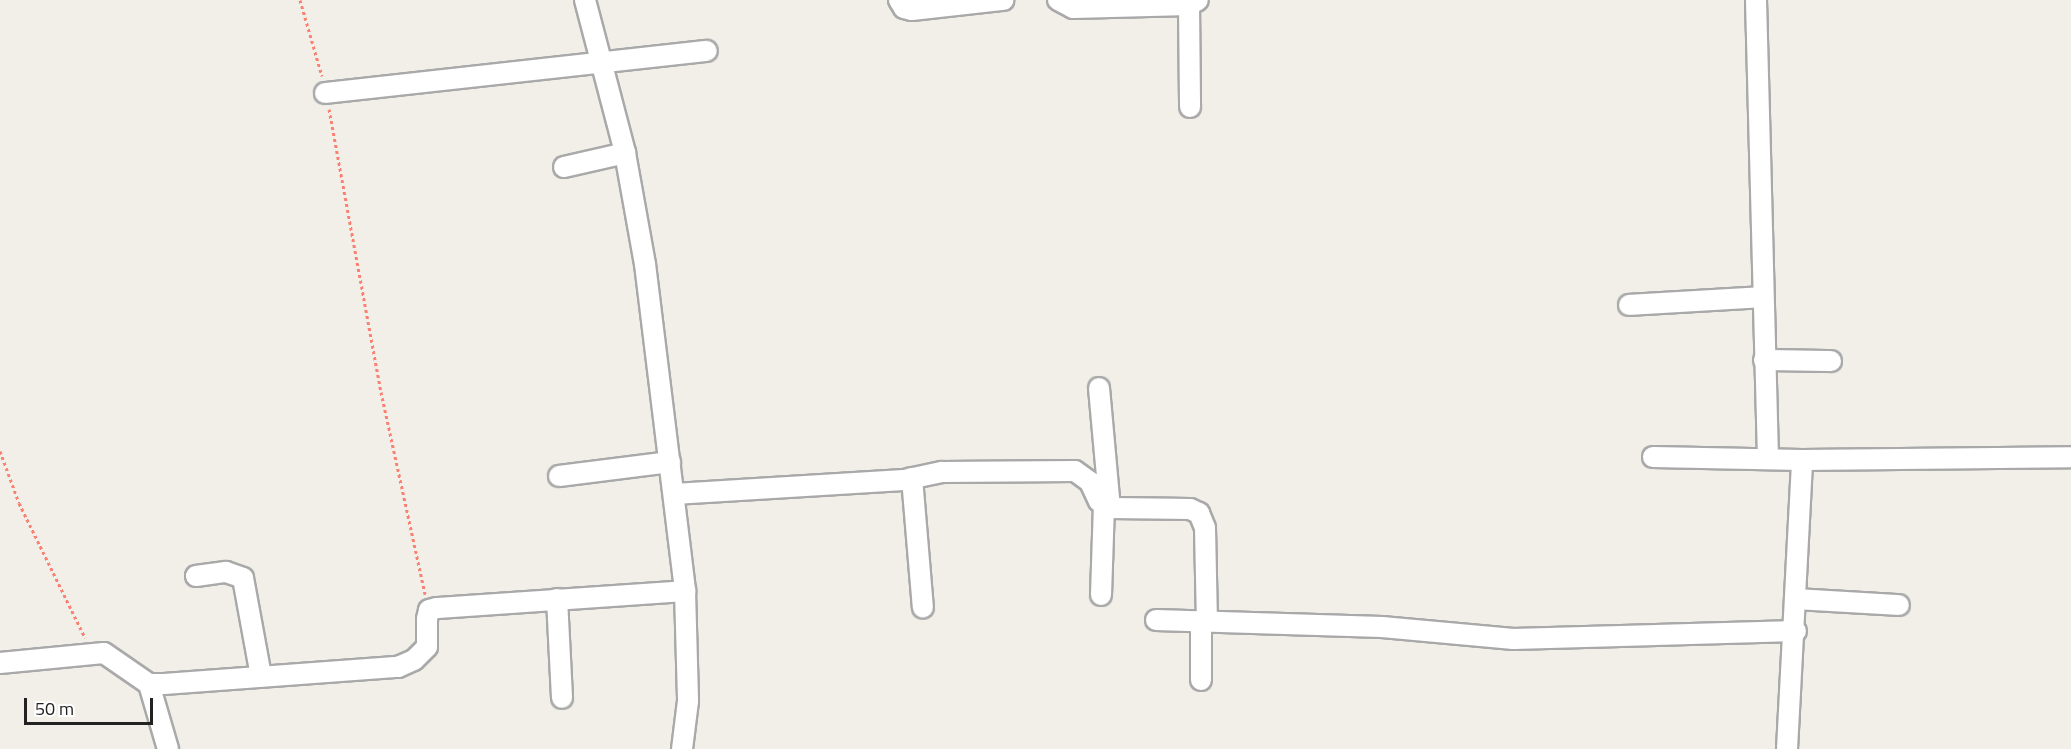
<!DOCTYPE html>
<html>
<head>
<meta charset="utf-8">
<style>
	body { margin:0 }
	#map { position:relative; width:2071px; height:749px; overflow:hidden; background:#f2efe9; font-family:"Titillium Web",sans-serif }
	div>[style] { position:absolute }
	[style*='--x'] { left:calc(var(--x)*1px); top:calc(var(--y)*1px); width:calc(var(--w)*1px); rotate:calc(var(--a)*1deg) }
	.path>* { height:3px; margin-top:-1.5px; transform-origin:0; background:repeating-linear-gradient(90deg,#fa8072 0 3px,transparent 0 6px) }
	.roads { filter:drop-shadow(2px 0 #a9a9a9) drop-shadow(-2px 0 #a9a9a9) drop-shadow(0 2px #a9a9a9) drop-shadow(0 -2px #a9a9a9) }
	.minor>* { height:20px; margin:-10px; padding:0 10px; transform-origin:10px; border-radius:10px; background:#fff }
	span { translate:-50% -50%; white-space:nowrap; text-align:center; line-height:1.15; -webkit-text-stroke:4.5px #fff; paint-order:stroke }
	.scale { position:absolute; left:24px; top:698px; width:129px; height:27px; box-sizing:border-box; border:3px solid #222; border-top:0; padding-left:8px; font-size:18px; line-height:21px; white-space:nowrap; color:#222; -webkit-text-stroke:4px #fff; paint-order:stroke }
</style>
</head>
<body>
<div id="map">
	<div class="path">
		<div style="--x:300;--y:0;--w:79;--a:73.9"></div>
		<div style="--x:329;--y:109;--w:288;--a:79.6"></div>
		<div style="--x:381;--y:392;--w:207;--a:77.7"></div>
		<div style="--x:0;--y:451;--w:55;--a:69.9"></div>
		<div style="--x:19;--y:503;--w:150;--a:63.9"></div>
	</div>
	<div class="roads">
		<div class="minor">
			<div style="--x:585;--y:0;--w:158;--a:75.3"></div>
			<div style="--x:625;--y:153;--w:113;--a:79.8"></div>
			<div style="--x:645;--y:264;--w:329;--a:83"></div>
			<div style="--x:685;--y:591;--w:110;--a:88.4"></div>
			<div style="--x:688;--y:701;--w:48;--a:97.1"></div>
			<div style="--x:899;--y:0;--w:9;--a:58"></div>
			<div style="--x:904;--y:8;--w:8;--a:14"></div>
			<div style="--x:912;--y:10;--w:92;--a:-6.3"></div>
			<div style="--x:1058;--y:0;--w:17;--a:28"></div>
			<div style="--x:1073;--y:8;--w:116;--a:-1.5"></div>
			<div style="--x:1189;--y:5;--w:10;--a:-29"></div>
			<div style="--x:1756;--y:0;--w:457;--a:88.5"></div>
			<div style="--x:1189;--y:5;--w:102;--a:89.4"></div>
			<div style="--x:325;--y:93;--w:384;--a:-6.3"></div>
			<div style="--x:564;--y:167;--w:63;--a:-12.9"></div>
			<div style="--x:1629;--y:305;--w:134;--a:-3.4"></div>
			<div style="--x:1764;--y:360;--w:67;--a:0.9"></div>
			<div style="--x:1099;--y:388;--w:121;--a:84.8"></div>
			<div style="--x:1653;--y:457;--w:149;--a:1.2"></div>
			<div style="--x:1802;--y:460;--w:269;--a:-0.6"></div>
			<div style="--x:559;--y:476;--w:112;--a:-7.2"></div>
			<div style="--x:912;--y:478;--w:130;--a:85.2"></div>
			<div style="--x:674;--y:494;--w:230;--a:-3.5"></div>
			<div style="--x:904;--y:480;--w:39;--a:-12"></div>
			<div style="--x:942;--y:472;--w:133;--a:-0.4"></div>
			<div style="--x:1075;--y:471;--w:19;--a:36"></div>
			<div style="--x:1090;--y:482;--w:21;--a:65"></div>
			<div style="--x:1099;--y:501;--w:13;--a:32"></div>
			<div style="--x:1110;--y:508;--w:80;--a:0.7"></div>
			<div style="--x:1190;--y:509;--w:10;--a:24"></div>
			<div style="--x:1199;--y:513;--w:16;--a:68"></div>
			<div style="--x:1205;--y:528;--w:92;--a:88.8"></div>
			<div style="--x:196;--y:576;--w:30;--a:-8"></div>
			<div style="--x:226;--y:572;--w:18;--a:19"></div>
			<div style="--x:243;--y:578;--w:100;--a:79.6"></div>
			<div style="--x:1101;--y:595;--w:90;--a:-88.1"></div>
			<div style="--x:557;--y:599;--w:99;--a:87.1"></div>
			<div style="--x:1797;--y:599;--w:102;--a:3.4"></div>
			<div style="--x:1156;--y:620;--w:226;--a:1.8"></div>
			<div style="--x:1382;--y:627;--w:132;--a:5.2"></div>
			<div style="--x:1513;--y:639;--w:283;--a:-1.6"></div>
			<div style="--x:0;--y:663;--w:104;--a:-5.5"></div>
			<div style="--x:104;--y:653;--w:55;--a:34.6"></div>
			<div style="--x:149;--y:684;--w:15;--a:0"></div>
			<div style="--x:164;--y:684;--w:235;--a:-4.2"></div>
			<div style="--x:398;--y:667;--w:17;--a:-24"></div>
			<div style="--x:414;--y:660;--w:18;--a:-45"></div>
			<div style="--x:427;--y:647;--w:28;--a:-90"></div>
			<div style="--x:427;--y:619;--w:9;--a:-77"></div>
			<div style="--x:429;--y:610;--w:8;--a:-14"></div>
			<div style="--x:437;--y:608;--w:249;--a:-3.9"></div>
			<div style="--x:1201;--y:680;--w:60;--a:-90"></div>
			<div style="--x:149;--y:684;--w:68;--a:73.7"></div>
			<div style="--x:1787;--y:749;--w:289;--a:-87"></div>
		</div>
	</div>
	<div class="scale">50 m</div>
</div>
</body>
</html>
